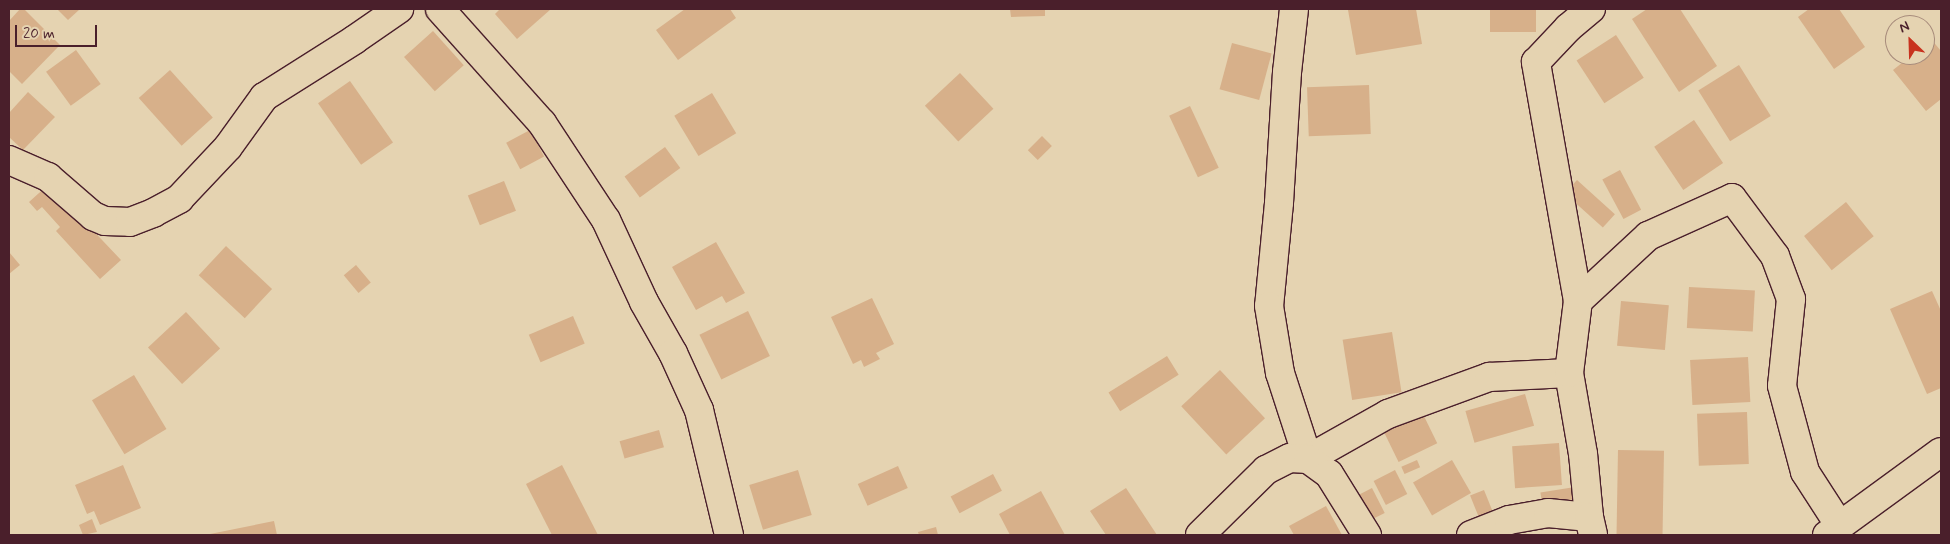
<!DOCTYPE html>
<html>
<head>
<meta charset="utf-8">
<style>
	body { margin:0 }
	#map { position:relative; width:1950px; height:544px; overflow:hidden; background:#e5d3b1; font-family:Mynerve,sans-serif }
	div>[style] { position:absolute }
	[style*='--x'] { left:calc(var(--x)*1px); top:calc(var(--y)*1px); width:calc(var(--w)*1px); rotate:calc(var(--a)*1deg) }
	.building>* { inset:0; background:#d7b08a; transform-origin:0 0 }
	.roads { filter:drop-shadow(1px 0 #4a1f2b) drop-shadow(-1px 0 #4a1f2b) drop-shadow(0 1px #4a1f2b) drop-shadow(0 -1px #4a1f2b) }
	.minor>* { height:28px; margin:-14px; padding:0 14px; transform-origin:14px; border-radius:14px; background:#e5d3b1 }
	span { translate:-50% -50%; white-space:nowrap; text-align:center; line-height:1.15; -webkit-text-stroke:4px #e5d3b1; paint-order:stroke }
	.frame { position:absolute; inset:0; border:10px solid #4a1f2b; pointer-events:none }
	.north { position:absolute; left:1885px; top:15px; width:50px; height:50px; box-sizing:border-box; background:#e5d3b1; border:1px solid #a78b7b; border-radius:50%; rotate:336deg; font-size:14px; font-weight:700; line-height:20px; text-align:center; color:#4a1f2b }
	.north::after { content:''; display:block; margin:auto; width:18px; height:22px; background:#c8321e; clip-path:polygon(50% 0,100% 100%,50% 72%,0 100%) }
	.scale { position:absolute; left:15px; top:25px; width:82px; height:22px; box-sizing:border-box; border:2px solid #4a1f2b; border-top:0; padding-left:6px; font-size:15px; line-height:18px; white-space:nowrap; color:#4a1f2b; -webkit-text-stroke:4px #e5d3b1; paint-order:stroke }
</style>
</head>
<body>
<div id="map">
	<div class="building">
		<div style="clip-path:polygon(20px 9px,24px 9px,60px 45px,22px 84px,9px 71px,9px 21px)"></div>
		<div style="clip-path:polygon(57px 9px,80px 9px,68px 20px)"></div>
		<div style="clip-path:polygon(500px 9px,551px 9px,517px 39px,495px 14px)"></div>
		<div style="clip-path:polygon(685px 9px,730px 9px,736px 18px,678px 60px,656px 30px)"></div>
		<div style="clip-path:polygon(1010px 9px,1045px 9px,1045px 16px,1011px 17px)"></div>
		<div style="clip-path:polygon(1354px 9px,1416px 9px,1422px 44px,1356px 55px,1348px 10px)"></div>
		<div style="left:1490px;top:9px;width:46px;height:23px"></div>
		<div style="clip-path:polygon(1647px 9px,1680px 9px,1717px 66px,1679px 92px,1632px 19px)"></div>
		<div style="clip-path:polygon(1809px 9px,1839px 9px,1865px 47px,1834px 69px,1798px 17px)"></div>
		<div style="left:433px;top:31px;width:46px;height:39px;rotate:48deg"></div>
		<div style="left:1616px;top:35px;width:51px;height:47px;rotate:57deg"></div>
		<div style="clip-path:polygon(1931px 39px,1941px 51px,1941px 99px,1926px 111px,1893px 70px,1912px 55px,1925px 55px,1925px 44px)"></div>
		<div style="left:1232px;top:43px;width:41px;height:48px;rotate:15deg"></div>
		<div style="left:76px;top:50px;width:42px;height:37px;rotate:54deg"></div>
		<div style="left:1739px;top:65px;width:60px;height:48px;rotate:58deg"></div>
		<div style="left:170px;top:70px;width:64px;height:42px;rotate:48deg"></div>
		<div style="left:960px;top:73px;width:49px;height:48px;rotate:47deg"></div>
		<div style="left:350px;top:81px;width:75px;height:39px;rotate:55deg"></div>
		<div style="left:1369px;top:85px;width:49px;height:62px;rotate:88deg"></div>
		<div style="clip-path:polygon(28px 92px,55px 117px,23px 150px,9px 137px,9px 113px)"></div>
		<div style="left:712px;top:93px;width:47px;height:44px;rotate:59deg"></div>
		<div style="left:1190px;top:106px;width:68px;height:23px;rotate:65deg"></div>
		<div style="left:1694px;top:120px;width:52px;height:48px;rotate:56deg"></div>
		<div style="left:530px;top:130px;width:30px;height:27px;rotate:62deg"></div>
		<div style="left:1042px;top:136px;width:14px;height:20px;rotate:45deg"></div>
		<div style="left:665px;top:147px;width:26px;height:50px;rotate:54deg"></div>
		<div style="left:1620px;top:170px;width:45px;height:20px;rotate:62deg"></div>
		<div style="left:1577px;top:180px;width:51px;height:18px;rotate:42deg"></div>
		<div style="left:504px;top:181px;width:32px;height:39px;rotate:68deg"></div>
		<div style="clip-path:polygon(49px 184px,121px 260px,100px 279px,56px 231px,60px 227px,42px 207px,37px 211px,29px 202px)"></div>
		<div style="left:1846px;top:202px;width:44px;height:54px;rotate:51deg"></div>
		<div style="clip-path:polygon(716px 242px,745px 293px,726px 303px,722px 296px,696px 310px,672px 267px)"></div>
		<div style="left:226px;top:246px;width:63px;height:40px;rotate:43deg"></div>
		<div style="clip-path:polygon(9px 252px,20px 265px,9px 274px)"></div>
		<div style="left:356px;top:265px;width:23px;height:16px;rotate:50deg"></div>
		<div style="left:1689px;top:287px;width:66px;height:41px;rotate:3deg"></div>
		<div style="clip-path:polygon(1932px 291px,1941px 311px,1941px 388px,1927px 394px,1890px 309px)"></div>
		<div style="clip-path:polygon(872px 298px,894px 344px,876px 353px,880px 359px,864px 367px,861px 360px,853px 364px,831px 317px)"></div>
		<div style="left:1621px;top:301px;width:48px;height:45px;rotate:5deg"></div>
		<div style="left:748px;top:311px;width:50px;height:54px;rotate:64deg"></div>
		<div style="left:186px;top:312px;width:50px;height:52px;rotate:47deg"></div>
		<div style="left:573px;top:316px;width:30px;height:48px;rotate:67deg"></div>
		<div style="left:1392px;top:332px;width:61px;height:50px;rotate:81deg"></div>
		<div style="left:1167px;top:356px;width:22px;height:69px;rotate:58deg"></div>
		<div style="left:1748px;top:357px;width:45px;height:58px;rotate:87deg"></div>
		<div style="left:1220px;top:370px;width:66px;height:53px;rotate:47deg"></div>
		<div style="left:134px;top:375px;width:63px;height:49px;rotate:59deg"></div>
		<div style="left:1525px;top:394px;width:33px;height:62px;rotate:74deg"></div>
		<div style="left:1421px;top:410px;width:37px;height:43px;rotate:64deg"></div>
		<div style="left:1747px;top:412px;width:52px;height:50px;rotate:88deg"></div>
		<div style="left:659px;top:430px;width:18px;height:41px;rotate:74deg"></div>
		<div style="left:1559px;top:443px;width:42px;height:47px;rotate:86deg"></div>
		<div style="left:1618px;top:450px;width:46px;height:85px;rotate:1deg"></div>
		<div style="left:1417px;top:460px;width:8px;height:17px;rotate:67deg"></div>
		<div style="left:1452px;top:460px;width:38px;height:45px;rotate:60deg"></div>
		<div style="clip-path:polygon(123px 465px,141px 508px,100px 525px,94px 511px,87px 514px,75px 485px)"></div>
		<div style="clip-path:polygon(562px 465px,598px 535px,552px 535px,526px 484px)"></div>
		<div style="left:898px;top:466px;width:24px;height:44px;rotate:66deg"></div>
		<div style="left:798px;top:470px;width:47px;height:51px;rotate:73deg"></div>
		<div style="left:1395px;top:470px;width:27px;height:24px;rotate:63deg"></div>
		<div style="left:993px;top:474px;width:19px;height:48px;rotate:62deg"></div>
		<div style="left:1575px;top:487px;width:12px;height:35px;rotate:81deg"></div>
		<div style="clip-path:polygon(1126px 488px,1157px 535px,1106px 535px,1090px 511px)"></div>
		<div style="left:1372px;top:488px;width:28px;height:18px;rotate:63deg"></div>
		<div style="left:1484px;top:490px;width:24px;height:15px;rotate:68deg"></div>
		<div style="clip-path:polygon(1041px 491px,1065px 535px,1010px 535px,999px 514px)"></div>
		<div style="clip-path:polygon(1326px 506px,1342px 535px,1294px 535px,1289px 526px)"></div>
		<div style="clip-path:polygon(92px 519px,97px 532px,83px 535px,79px 525px)"></div>
		<div style="clip-path:polygon(274px 521px,277px 535px,210px 535px,210px 534px)"></div>
		<div style="clip-path:polygon(936px 527px,938px 535px,919px 535px,918px 532px)"></div>
	</div>
	<div class="roads">
		<div class="minor">
			<div style="--x:440;--y:9;--w:153;--a:48.2"></div>
			<div style="--x:542;--y:123;--w:116;--a:56.6"></div>
			<div style="--x:606;--y:220;--w:90;--a:65.1"></div>
			<div style="--x:644;--y:302;--w:59;--a:60.4"></div>
			<div style="--x:673;--y:353;--w:63;--a:65.5"></div>
			<div style="--x:699;--y:410;--w:129;--a:76.5"></div>
			<div style="--x:1294;--y:9;--w:63;--a:96.3"></div>
			<div style="--x:1287;--y:72;--w:131;--a:93.5"></div>
			<div style="--x:1279;--y:203;--w:103;--a:95.5"></div>
			<div style="--x:1269;--y:306;--w:68;--a:80.7"></div>
			<div style="--x:1280;--y:373;--w:90;--a:72"></div>
			<div style="--x:1308;--y:459;--w:92;--a:-29.4"></div>
			<div style="--x:1388;--y:414;--w:108;--a:-20.1"></div>
			<div style="--x:1489;--y:377;--w:80;--a:-2.9"></div>
			<div style="--x:9;--y:160;--w:43;--a:23.6"></div>
			<div style="--x:48;--y:177;--w:60;--a:40.9"></div>
			<div style="--x:93;--y:216;--w:13;--a:23"></div>
			<div style="--x:105;--y:221;--w:25;--a:2"></div>
			<div style="--x:130;--y:222;--w:25;--a:-21"></div>
			<div style="--x:153;--y:213;--w:30;--a:-28"></div>
			<div style="--x:179;--y:199;--w:71;--a:-46.7"></div>
			<div style="--x:228;--y:147;--w:62;--a:-54.2"></div>
			<div style="--x:264;--y:97;--w:107;--a:-32.3"></div>
			<div style="--x:354;--y:40;--w:55;--a:-34.6"></div>
			<div style="--x:1578;--y:301;--w:96;--a:-42.9"></div>
			<div style="--x:1648;--y:236;--w:92;--a:-24.3"></div>
			<div style="--x:1732;--y:198;--w:72;--a:53.4"></div>
			<div style="--x:1775;--y:256;--w:46;--a:69.6"></div>
			<div style="--x:1791;--y:299;--w:87;--a:95.9"></div>
			<div style="--x:1782;--y:386;--w:89;--a:75"></div>
			<div style="--x:1805;--y:472;--w:64;--a:57.1"></div>
			<div style="--x:1589;--y:517;--w:63;--a:-95.4"></div>
			<div style="--x:1583;--y:454;--w:82;--a:-99.8"></div>
			<div style="--x:1569;--y:373;--w:73;--a:-82.9"></div>
			<div style="--x:1578;--y:301;--w:243;--a:-100"></div>
			<div style="--x:1536;--y:62;--w:47;--a:-46.7"></div>
			<div style="--x:1568;--y:28;--w:30;--a:-40"></div>
			<div style="--x:1200;--y:535;--w:93;--a:-44.6"></div>
			<div style="--x:1266;--y:470;--w:27;--a:-27"></div>
			<div style="--x:1290;--y:458;--w:18;--a:3"></div>
			<div style="--x:1308;--y:459;--w:26;--a:36"></div>
			<div style="--x:1329;--y:474;--w:72;--a:58.1"></div>
			<div style="--x:1471;--y:535;--w:41;--a:-21.5"></div>
			<div style="--x:1509;--y:520;--w:40;--a:-10"></div>
			<div style="--x:1548;--y:513;--w:41;--a:5.6"></div>
			<div style="--x:1589;--y:517;--w:18;--a:77"></div>
			<div style="--x:1827;--y:535;--w:141;--a:-36.1"></div>
		</div>
	</div>
	<div class="frame"></div>
	<div class="north">N</div>
	<div class="scale">20 m</div>
</div>
</body>
</html>
